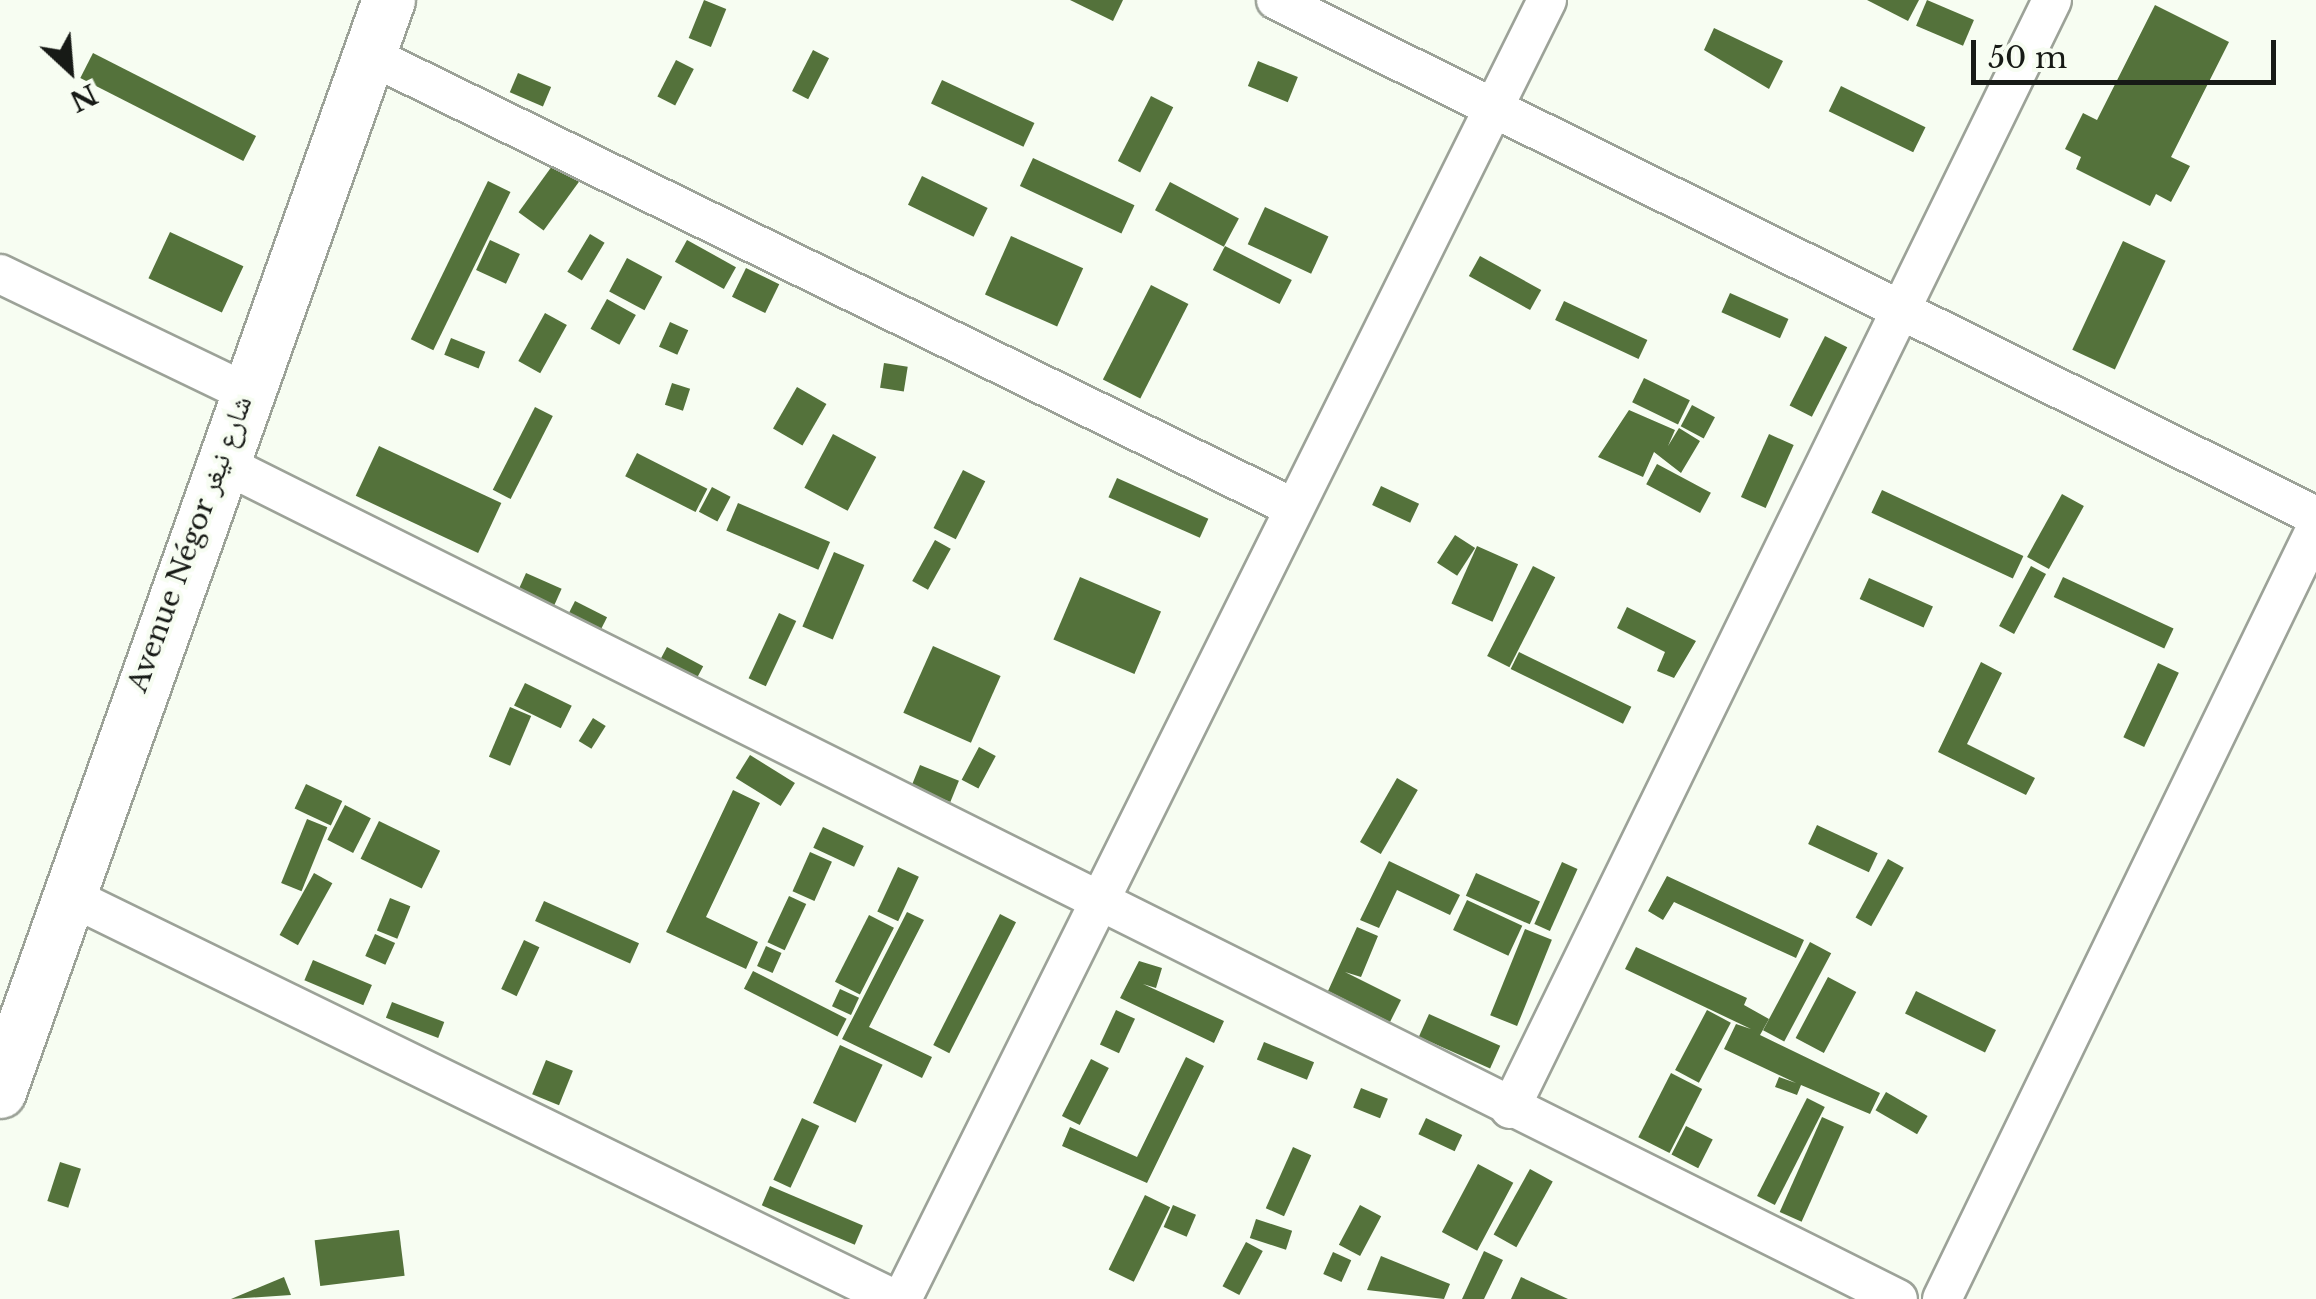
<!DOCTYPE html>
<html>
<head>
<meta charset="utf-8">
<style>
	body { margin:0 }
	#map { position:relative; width:2316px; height:1299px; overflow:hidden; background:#f7fdf2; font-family:"Libre Baskerville","Noto Naskh Arabic",serif }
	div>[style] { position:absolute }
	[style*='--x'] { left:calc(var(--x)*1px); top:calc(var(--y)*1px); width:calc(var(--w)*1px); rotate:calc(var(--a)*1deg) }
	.building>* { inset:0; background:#54723b; transform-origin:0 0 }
	.roads { filter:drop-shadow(2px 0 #9ca298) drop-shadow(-2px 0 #9ca298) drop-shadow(0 2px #9ca298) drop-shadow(0 -2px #9ca298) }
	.minor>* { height:38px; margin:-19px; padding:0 19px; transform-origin:19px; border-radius:19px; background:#fff }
	.secondary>* { height:52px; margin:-26px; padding:0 26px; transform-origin:26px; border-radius:26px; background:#fff }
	span { translate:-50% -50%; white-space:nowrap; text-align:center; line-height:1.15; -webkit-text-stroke:8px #f7fdf2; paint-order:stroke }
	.street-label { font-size:28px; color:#171a16 }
	.north { position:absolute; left:20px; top:20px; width:100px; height:100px; -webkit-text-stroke:8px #f7fdf2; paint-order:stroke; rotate:154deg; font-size:28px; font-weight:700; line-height:40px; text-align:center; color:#171a16 }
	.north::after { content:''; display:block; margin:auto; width:35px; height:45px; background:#171a16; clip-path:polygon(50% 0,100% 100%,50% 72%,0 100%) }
	.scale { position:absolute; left:1971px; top:40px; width:305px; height:45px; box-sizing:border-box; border:5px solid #171a16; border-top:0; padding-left:12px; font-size:30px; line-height:35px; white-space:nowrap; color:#171a16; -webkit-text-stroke:8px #f7fdf2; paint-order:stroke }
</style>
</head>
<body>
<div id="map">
	<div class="building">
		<div style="left:704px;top:0;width:24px;height:41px;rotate:22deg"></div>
		<div style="clip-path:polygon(1070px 0,1123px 0,1113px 21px)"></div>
		<div style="clip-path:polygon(1867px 0,1919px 0,1908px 21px)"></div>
		<div style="left:1927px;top:0;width:51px;height:28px;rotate:23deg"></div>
		<div style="clip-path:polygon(2155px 5px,2229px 42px,2171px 157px,2190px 166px,2171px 202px,2156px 194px,2150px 206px,2076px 169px,2081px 157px,2065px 149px,2083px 113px,2097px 120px)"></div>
		<div style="clip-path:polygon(1714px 28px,1783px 61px,1769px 89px,1704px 50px)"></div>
		<div style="left:813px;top:50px;width:18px;height:46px;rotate:27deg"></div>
		<div style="left:93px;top:53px;width:183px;height:28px;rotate:27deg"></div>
		<div style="left:676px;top:60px;width:20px;height:41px;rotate:27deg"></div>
		<div style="left:1258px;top:61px;width:43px;height:27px;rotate:22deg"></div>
		<div style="left:518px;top:73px;width:36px;height:21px;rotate:23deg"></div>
		<div style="left:942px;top:80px;width:102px;height:26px;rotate:25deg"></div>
		<div style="left:1841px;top:86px;width:94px;height:28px;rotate:26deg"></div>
		<div style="left:1151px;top:96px;width:25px;height:73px;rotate:27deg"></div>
		<div style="left:1033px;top:158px;width:112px;height:31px;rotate:25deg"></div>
		<div style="left:555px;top:162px;width:31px;height:62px;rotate:36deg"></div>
		<div style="left:922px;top:176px;width:73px;height:32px;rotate:26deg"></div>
		<div style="left:488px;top:181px;width:25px;height:176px;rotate:26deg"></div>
		<div style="left:1170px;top:182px;width:78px;height:32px;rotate:28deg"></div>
		<div style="left:1265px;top:207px;width:70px;height:41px;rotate:25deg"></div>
		<div style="left:170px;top:232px;width:81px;height:51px;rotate:25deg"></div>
		<div style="left:590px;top:234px;width:17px;height:44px;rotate:31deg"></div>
		<div style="left:1011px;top:236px;width:79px;height:64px;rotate:24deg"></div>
		<div style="left:490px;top:240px;width:33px;height:33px;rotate:25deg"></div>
		<div style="left:687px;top:240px;width:56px;height:25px;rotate:29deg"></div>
		<div style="left:2123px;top:241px;width:47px;height:120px;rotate:25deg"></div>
		<div style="left:1225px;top:246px;width:75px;height:27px;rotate:27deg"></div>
		<div style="left:1480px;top:256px;width:70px;height:23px;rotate:29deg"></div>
		<div style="left:627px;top:258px;width:40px;height:38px;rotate:28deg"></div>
		<div style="left:746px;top:268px;width:37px;height:32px;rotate:26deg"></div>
		<div style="left:1151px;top:285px;width:42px;height:106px;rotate:27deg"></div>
		<div style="left:1730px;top:293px;width:64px;height:21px;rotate:24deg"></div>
		<div style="left:607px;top:299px;width:33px;height:34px;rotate:29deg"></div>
		<div style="left:1564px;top:301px;width:92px;height:21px;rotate:25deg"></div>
		<div style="left:545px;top:313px;width:25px;height:55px;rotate:29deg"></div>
		<div style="left:670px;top:322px;width:20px;height:27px;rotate:24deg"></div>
		<div style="left:1825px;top:336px;width:25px;height:78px;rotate:27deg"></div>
		<div style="left:451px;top:338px;width:37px;height:18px;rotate:22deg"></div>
		<div style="left:884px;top:363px;width:24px;height:25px;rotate:9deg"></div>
		<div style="left:1644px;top:378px;width:51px;height:27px;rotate:26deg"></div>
		<div style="left:672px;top:383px;width:19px;height:23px;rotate:18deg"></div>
		<div style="left:797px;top:387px;width:34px;height:48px;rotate:30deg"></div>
		<div style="left:1692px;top:405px;width:26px;height:24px;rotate:28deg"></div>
		<div style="left:535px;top:407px;width:20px;height:93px;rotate:27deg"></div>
		<div style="clip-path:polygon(1629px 410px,1675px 430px,1668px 446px,1679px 428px,1700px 441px,1681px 473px,1654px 452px,1643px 477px,1598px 457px)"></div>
		<div style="left:833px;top:434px;width:49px;height:61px;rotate:28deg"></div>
		<div style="left:1769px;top:434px;width:27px;height:69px;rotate:24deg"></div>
		<div style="left:379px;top:446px;width:135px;height:55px;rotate:25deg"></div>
		<div style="left:637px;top:453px;width:79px;height:26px;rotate:27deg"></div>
		<div style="left:1657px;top:464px;width:61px;height:23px;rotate:28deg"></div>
		<div style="left:963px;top:470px;width:25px;height:65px;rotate:27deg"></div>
		<div style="left:1117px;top:478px;width:100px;height:21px;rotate:24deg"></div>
		<div style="left:1381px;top:486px;width:42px;height:21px;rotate:25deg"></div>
		<div style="left:712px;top:487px;width:21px;height:28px;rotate:28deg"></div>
		<div style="left:1882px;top:490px;width:156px;height:25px;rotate:25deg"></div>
		<div style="left:2062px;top:494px;width:25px;height:72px;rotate:29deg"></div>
		<div style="left:738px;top:503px;width:100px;height:30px;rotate:23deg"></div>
		<div style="left:1455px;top:535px;width:24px;height:33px;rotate:33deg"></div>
		<div style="left:935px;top:540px;width:18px;height:47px;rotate:29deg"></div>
		<div style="left:1477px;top:546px;width:45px;height:63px;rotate:24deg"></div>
		<div style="left:834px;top:552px;width:33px;height:81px;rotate:23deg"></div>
		<div style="left:1533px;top:566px;width:25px;height:101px;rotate:27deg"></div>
		<div style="left:2031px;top:566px;width:17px;height:68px;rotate:28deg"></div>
		<div style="left:526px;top:573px;width:39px;height:26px;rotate:24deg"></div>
		<div style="left:1080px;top:577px;width:88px;height:68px;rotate:23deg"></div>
		<div style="left:2063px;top:577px;width:122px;height:22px;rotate:25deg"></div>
		<div style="left:1869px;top:578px;width:70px;height:23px;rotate:24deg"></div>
		<div style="left:575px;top:601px;width:36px;height:19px;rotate:27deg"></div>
		<div style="clip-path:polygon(1627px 607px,1696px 641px,1674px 678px,1657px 671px,1665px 652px,1617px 628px)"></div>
		<div style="left:779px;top:613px;width:19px;height:72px;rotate:25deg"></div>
		<div style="left:933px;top:646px;width:74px;height:73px;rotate:24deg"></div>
		<div style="left:667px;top:647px;width:41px;height:19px;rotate:28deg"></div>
		<div style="left:1519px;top:652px;width:125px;height:19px;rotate:26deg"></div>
		<div style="clip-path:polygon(1981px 662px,2002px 673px,1967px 744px,2035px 778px,2026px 795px,1938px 752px)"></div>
		<div style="left:2158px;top:663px;width:23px;height:82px;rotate:25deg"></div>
		<div style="left:525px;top:683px;width:52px;height:25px;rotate:26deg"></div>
		<div style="left:510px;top:707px;width:23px;height:54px;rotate:23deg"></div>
		<div style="left:593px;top:718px;width:15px;height:27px;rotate:32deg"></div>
		<div style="left:979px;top:747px;width:19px;height:37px;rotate:28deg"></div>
		<div style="left:750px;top:755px;width:53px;height:27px;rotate:32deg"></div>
		<div style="left:920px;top:765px;width:42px;height:23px;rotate:22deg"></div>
		<div style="left:1397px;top:778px;width:24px;height:74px;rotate:30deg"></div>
		<div style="left:306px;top:784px;width:40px;height:27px;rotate:25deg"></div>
		<div style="clip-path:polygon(733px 790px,760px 803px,706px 917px,758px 942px,746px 969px,666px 932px)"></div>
		<div style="left:345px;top:805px;width:29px;height:39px;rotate:27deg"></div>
		<div style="left:307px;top:819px;width:22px;height:69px;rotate:22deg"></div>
		<div style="left:379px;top:821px;width:68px;height:42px;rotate:26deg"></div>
		<div style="left:1817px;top:825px;width:67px;height:21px;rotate:25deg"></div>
		<div style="left:823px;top:827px;width:45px;height:23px;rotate:25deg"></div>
		<div style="left:810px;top:852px;width:24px;height:43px;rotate:24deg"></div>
		<div style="left:1888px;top:859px;width:18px;height:67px;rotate:29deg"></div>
		<div style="clip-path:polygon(1389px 861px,1460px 895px,1450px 915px,1397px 890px,1379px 928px,1360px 920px)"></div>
		<div style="left:1562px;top:862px;width:17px;height:68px;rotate:24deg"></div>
		<div style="left:898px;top:867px;width:23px;height:49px;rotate:25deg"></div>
		<div style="left:314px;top:873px;width:21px;height:71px;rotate:29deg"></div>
		<div style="left:1476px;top:873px;width:70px;height:25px;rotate:24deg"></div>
		<div style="clip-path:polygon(1667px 876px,1804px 940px,1796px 958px,1674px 902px,1663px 920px,1648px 911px)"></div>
		<div style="left:789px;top:896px;width:19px;height:51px;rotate:25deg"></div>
		<div style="left:390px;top:898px;width:22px;height:35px;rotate:22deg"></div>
		<div style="left:1467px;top:900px;width:61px;height:33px;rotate:25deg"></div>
		<div style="left:544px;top:901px;width:104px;height:22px;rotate:24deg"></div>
		<div style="clip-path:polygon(907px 912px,924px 920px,869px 1027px,932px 1057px,922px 1078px,842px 1039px)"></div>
		<div style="left:1000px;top:914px;width:18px;height:147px;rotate:27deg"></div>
		<div style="left:869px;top:915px;width:28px;height:75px;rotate:27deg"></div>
		<div style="clip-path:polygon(1357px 927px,1378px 936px,1361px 977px,1345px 972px,1401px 1000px,1390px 1022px,1328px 991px)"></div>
		<div style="left:1525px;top:929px;width:29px;height:93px;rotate:22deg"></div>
		<div style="left:375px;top:934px;width:22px;height:24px;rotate:24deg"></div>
		<div style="left:524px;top:940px;width:17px;height:54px;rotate:25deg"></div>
		<div style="left:1810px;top:942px;width:24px;height:100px;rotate:28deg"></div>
		<div style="left:766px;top:946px;width:17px;height:22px;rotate:24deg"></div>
		<div style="clip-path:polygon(1636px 947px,1747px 998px,1744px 1005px,1769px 1019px,1760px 1035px,1880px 1093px,1870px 1114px,1801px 1085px,1797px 1095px,1775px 1087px,1779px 1077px,1796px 1083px,1724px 1049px,1736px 1024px,1751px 1029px,1625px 969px)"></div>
		<div style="left:313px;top:960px;width:64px;height:22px;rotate:23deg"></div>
		<div style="clip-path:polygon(1139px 961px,1162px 968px,1156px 988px,1143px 984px,1224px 1021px,1214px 1043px,1120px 998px)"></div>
		<div style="left:753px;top:971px;width:105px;height:20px;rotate:27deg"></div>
		<div style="left:1828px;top:977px;width:32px;height:69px;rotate:28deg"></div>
		<div style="left:840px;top:989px;width:21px;height:19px;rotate:25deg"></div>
		<div style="left:1916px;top:991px;width:89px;height:25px;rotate:26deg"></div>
		<div style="left:392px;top:1002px;width:56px;height:17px;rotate:21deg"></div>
		<div style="left:1116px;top:1010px;width:21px;height:38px;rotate:25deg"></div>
		<div style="left:1707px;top:1010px;width:27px;height:68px;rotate:28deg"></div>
		<div style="left:1429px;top:1014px;width:78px;height:25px;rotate:24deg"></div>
		<div style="left:1264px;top:1042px;width:54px;height:19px;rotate:22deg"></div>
		<div style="left:840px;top:1045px;width:47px;height:64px;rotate:25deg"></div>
		<div style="clip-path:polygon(1186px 1057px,1204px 1066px,1147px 1183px,1062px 1146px,1070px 1127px,1137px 1157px)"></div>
		<div style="left:1091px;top:1059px;width:20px;height:64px;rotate:27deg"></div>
		<div style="left:546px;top:1060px;width:29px;height:37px;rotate:22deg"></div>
		<div style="left:1671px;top:1073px;width:35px;height:72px;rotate:27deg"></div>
		<div style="left:1361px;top:1088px;width:29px;height:21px;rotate:22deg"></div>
		<div style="left:1886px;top:1092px;width:48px;height:21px;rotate:30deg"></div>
		<div style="left:1807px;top:1098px;width:20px;height:110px;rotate:27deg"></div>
		<div style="left:1822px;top:1117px;width:24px;height:104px;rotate:24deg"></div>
		<div style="left:802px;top:1118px;width:19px;height:68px;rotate:25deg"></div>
		<div style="left:1426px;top:1118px;width:40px;height:18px;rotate:25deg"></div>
		<div style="left:1686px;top:1126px;width:30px;height:32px;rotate:27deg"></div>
		<div style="left:1293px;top:1147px;width:20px;height:67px;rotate:24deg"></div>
		<div style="left:60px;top:1162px;width:22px;height:41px;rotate:18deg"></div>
		<div style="left:1478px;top:1164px;width:40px;height:77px;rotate:28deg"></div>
		<div style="left:1530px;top:1169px;width:26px;height:75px;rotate:29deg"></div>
		<div style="left:770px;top:1186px;width:101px;height:21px;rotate:23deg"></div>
		<div style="left:1145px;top:1195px;width:28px;height:83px;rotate:26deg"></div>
		<div style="left:1173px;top:1205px;width:25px;height:24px;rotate:23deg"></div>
		<div style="left:1360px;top:1205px;width:24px;height:45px;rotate:28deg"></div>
		<div style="left:1256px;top:1219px;width:38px;height:20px;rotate:18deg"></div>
		<div style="left:399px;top:1230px;width:46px;height:85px;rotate:83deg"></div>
		<div style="left:1246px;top:1242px;width:19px;height:50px;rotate:28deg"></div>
		<div style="clip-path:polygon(1484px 1251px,1503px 1260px,1484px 1299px,1462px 1299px)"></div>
		<div style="left:1333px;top:1252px;width:20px;height:24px;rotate:24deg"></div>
		<div style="clip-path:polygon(1381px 1256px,1450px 1284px,1444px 1299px,1367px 1290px)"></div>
		<div style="clip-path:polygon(284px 1277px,291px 1295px,231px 1299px)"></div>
		<div style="clip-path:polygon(1521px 1277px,1568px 1299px,1511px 1299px)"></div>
	</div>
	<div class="roads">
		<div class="minor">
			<div style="--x:1276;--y:0;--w:1161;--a:26.39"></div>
			<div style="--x:369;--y:55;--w:1028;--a:26.09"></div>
			<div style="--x:0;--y:274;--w:272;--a:25.7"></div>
			<div style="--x:220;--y:462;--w:1875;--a:26.51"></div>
			<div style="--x:67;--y:895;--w:920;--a:26.04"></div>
			<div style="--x:1510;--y:1109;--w:1234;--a:-63.95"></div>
			<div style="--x:902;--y:1299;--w:1450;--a:-63.59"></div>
			<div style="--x:1942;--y:1299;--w:857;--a:-64.12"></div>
		</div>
		<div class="secondary">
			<div style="--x:0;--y:1092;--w:1159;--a:-70.39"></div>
		</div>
	</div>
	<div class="street-label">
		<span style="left:190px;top:544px;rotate:-70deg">Avenue Négor شارع نيغر</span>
	</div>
	<div class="north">N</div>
	<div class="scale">50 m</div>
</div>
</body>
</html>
